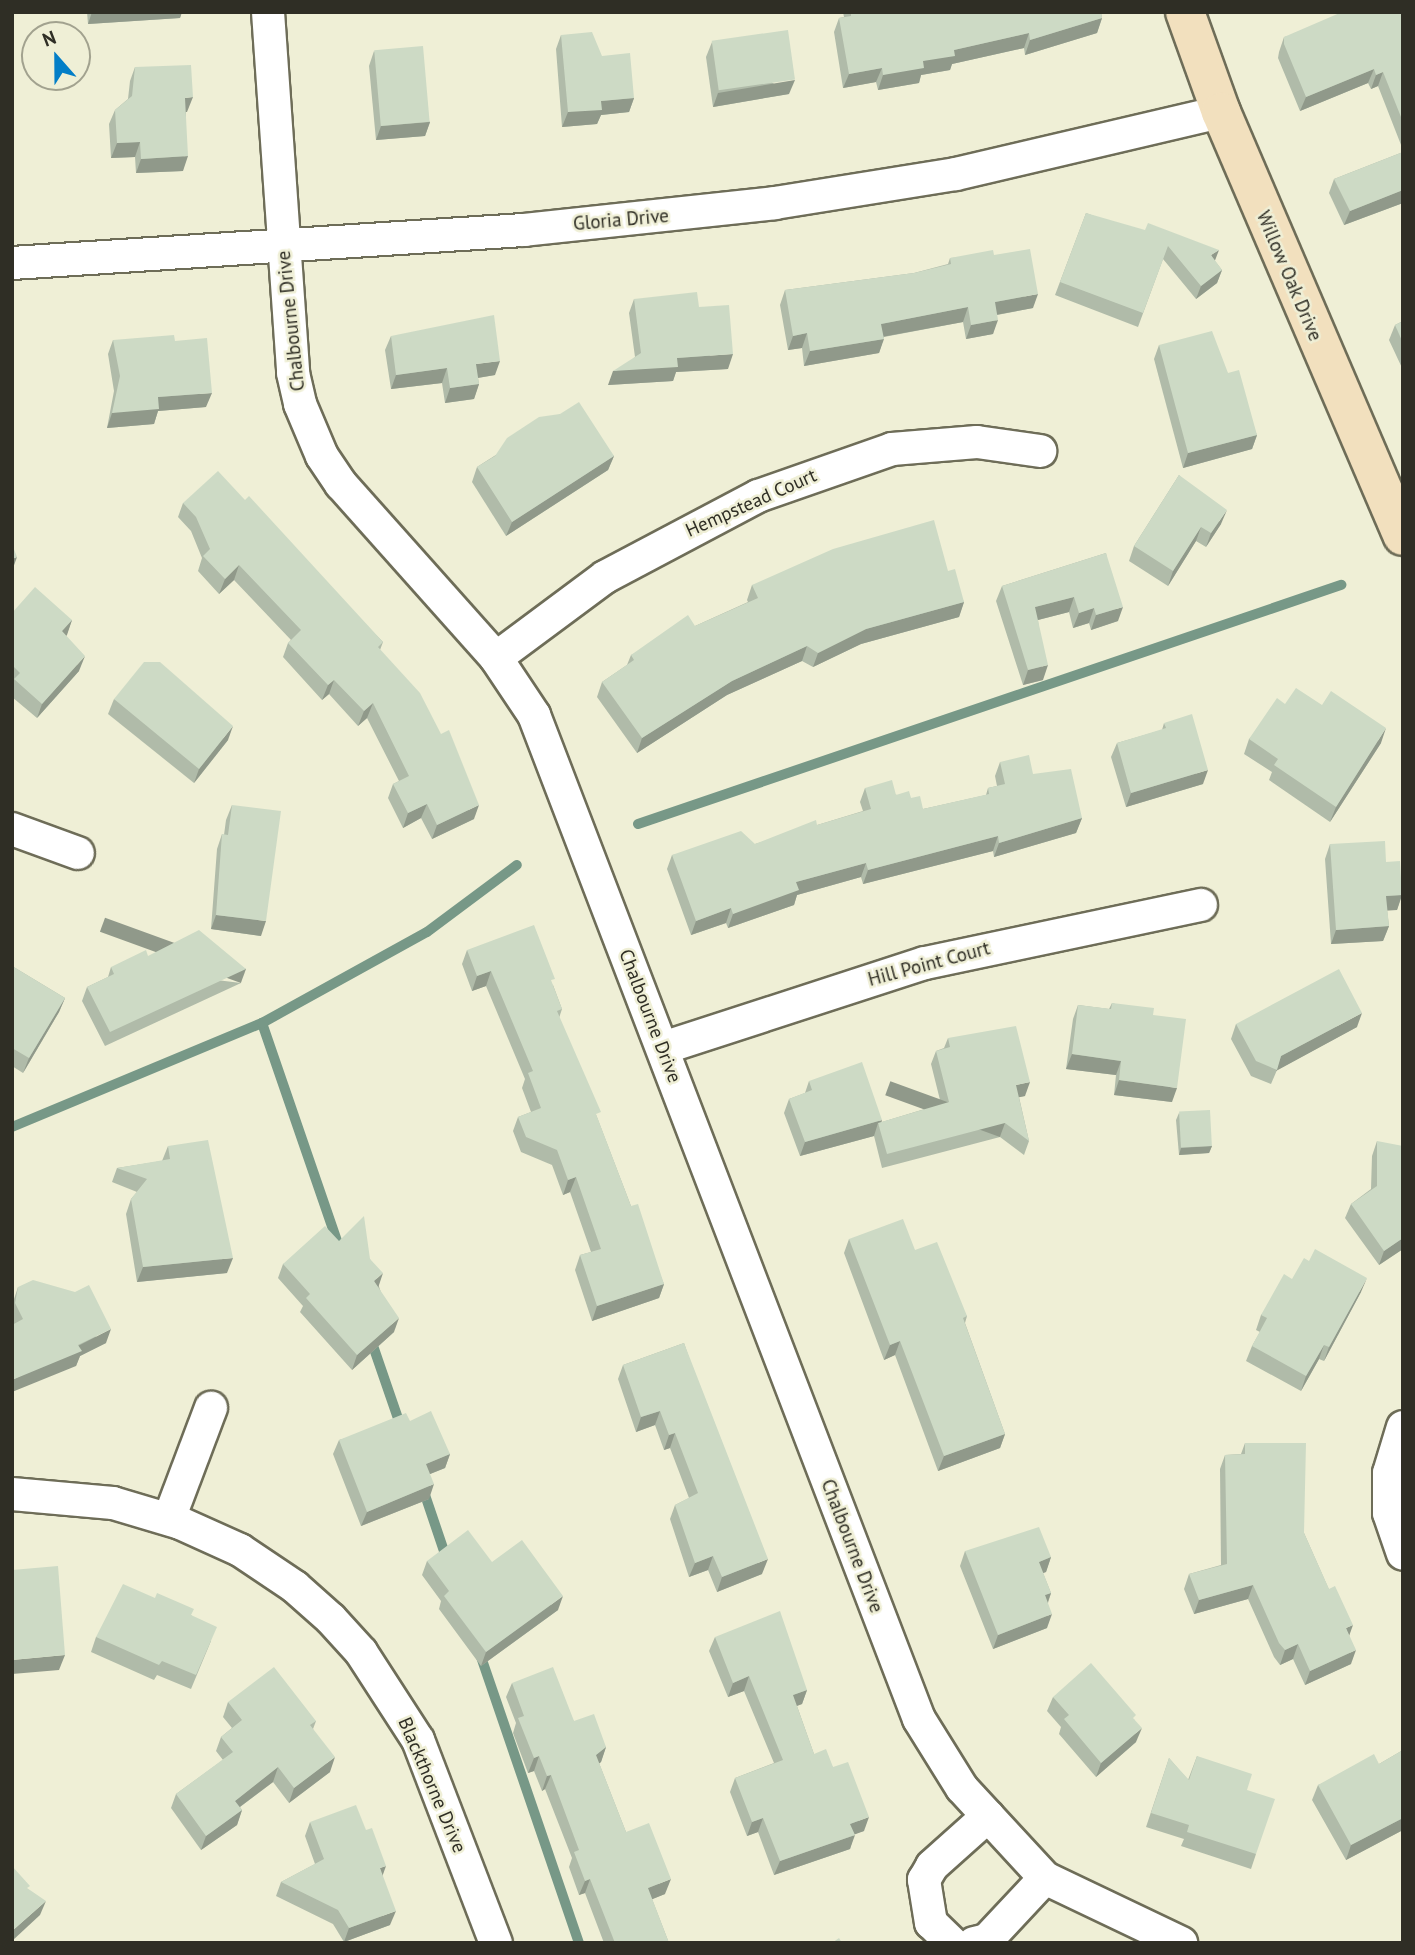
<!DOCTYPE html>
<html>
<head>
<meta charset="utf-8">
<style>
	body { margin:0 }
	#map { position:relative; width:1415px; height:1955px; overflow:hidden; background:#efefd6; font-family:"PT Sans",sans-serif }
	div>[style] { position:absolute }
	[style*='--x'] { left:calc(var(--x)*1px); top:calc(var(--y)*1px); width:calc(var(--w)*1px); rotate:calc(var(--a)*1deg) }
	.stream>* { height:10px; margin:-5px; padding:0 5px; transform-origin:5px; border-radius:5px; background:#779887 }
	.roads { filter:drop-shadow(2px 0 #6e6d58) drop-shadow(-2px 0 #6e6d58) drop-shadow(0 2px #6e6d58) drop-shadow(0 -2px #6e6d58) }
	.street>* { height:32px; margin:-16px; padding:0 16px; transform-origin:16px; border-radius:16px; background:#fff }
	.secondary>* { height:38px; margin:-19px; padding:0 19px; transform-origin:19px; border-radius:19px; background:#f2e0be }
	.wall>* { inset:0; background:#b0bba9 }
	.shaded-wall>* { inset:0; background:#90998a; transform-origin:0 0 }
	.building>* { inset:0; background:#cddac5; transform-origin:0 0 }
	span { translate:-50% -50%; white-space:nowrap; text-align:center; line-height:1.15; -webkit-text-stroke:5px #efefd6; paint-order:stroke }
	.street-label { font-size:19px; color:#2f2e25 }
	.frame { position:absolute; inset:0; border:14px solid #2f2e25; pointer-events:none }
	.north { position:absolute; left:21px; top:21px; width:70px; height:70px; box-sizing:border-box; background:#efefd6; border:2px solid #a2a28f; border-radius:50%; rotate:339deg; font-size:19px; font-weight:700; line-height:28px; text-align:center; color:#2f2e25 }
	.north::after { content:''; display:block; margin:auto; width:24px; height:32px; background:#037ec7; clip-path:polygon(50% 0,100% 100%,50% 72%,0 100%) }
</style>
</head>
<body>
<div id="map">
	<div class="stream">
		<div style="--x:638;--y:824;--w:743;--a:-18.78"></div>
		<div style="--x:262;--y:1023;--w:242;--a:71"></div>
		<div style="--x:12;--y:1127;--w:271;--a:-22.6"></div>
		<div style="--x:262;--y:1023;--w:188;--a:-28.9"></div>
		<div style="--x:427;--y:932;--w:112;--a:-36.7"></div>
		<div style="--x:370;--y:1337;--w:95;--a:71"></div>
		<div style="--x:423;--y:1489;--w:75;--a:71.3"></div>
		<div style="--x:479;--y:1651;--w:309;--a:71.1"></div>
	</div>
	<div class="roads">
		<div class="street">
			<div style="--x:268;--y:12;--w:362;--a:86"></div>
			<div style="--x:293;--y:373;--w:32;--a:77"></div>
			<div style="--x:300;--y:404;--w:56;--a:67.1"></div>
			<div style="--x:322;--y:456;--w:34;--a:56"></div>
			<div style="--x:341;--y:484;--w:233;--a:48.3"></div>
			<div style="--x:496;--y:658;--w:69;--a:56.3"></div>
			<div style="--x:534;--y:715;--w:1075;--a:69.02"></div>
			<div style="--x:919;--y:1719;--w:81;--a:58.1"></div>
			<div style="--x:962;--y:1788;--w:122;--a:47.3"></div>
			<div style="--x:1045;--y:1878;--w:151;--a:25.5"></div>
			<div style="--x:12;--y:263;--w:513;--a:-3.69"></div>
			<div style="--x:524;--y:230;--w:252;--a:-6.1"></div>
			<div style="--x:775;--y:203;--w:183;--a:-9.1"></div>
			<div style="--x:956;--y:174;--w:272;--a:-13.2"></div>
			<div style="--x:496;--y:658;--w:136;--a:-36.6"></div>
			<div style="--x:605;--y:577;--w:173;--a:-27.9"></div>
			<div style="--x:758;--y:496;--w:142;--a:-19.3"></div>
			<div style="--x:892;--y:449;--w:85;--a:-4.7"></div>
			<div style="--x:977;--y:442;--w:64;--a:8.1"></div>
			<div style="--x:12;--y:829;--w:70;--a:20"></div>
			<div style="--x:663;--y:1048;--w:275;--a:-18"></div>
			<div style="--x:925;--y:963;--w:282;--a:-11.9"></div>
			<div style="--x:1403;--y:1427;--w:48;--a:106.9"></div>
			<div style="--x:1389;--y:1473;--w:40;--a:90"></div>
			<div style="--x:1389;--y:1513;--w:43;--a:71.1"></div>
			<div style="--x:12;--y:1494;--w:101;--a:5.1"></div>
			<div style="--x:113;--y:1503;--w:70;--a:16.6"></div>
			<div style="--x:180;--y:1523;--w:66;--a:24.2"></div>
			<div style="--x:240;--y:1550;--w:66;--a:33.9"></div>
			<div style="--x:295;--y:1587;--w:48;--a:41.6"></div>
			<div style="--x:331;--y:1619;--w:45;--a:47.7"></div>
			<div style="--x:361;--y:1652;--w:105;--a:57.1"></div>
			<div style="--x:418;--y:1740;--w:217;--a:69"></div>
			<div style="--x:169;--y:1519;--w:119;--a:-69.3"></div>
			<div style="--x:952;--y:1943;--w:29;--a:-136"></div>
			<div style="--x:931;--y:1923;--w:44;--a:-99.2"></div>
			<div style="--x:924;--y:1880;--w:16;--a:-60"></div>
			<div style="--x:932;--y:1866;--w:75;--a:-41.8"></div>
			<div style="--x:974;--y:1943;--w:13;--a:-13"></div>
			<div style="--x:987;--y:1940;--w:85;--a:-46.9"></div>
		</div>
		<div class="secondary">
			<div style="--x:1185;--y:12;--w:106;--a:70.2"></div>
			<div style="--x:1221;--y:112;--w:461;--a:66.8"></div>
		</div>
	</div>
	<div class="wall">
		<div style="clip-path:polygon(87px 12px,182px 12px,180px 18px,88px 24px)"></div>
		<div style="clip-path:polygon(843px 12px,1101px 12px,1102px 18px,1097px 33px,1025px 55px,1024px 48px,952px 64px,950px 70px,921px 75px,919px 83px,878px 90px,876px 82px,843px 88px,834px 32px,839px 18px,844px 17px)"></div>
		<div style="clip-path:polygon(1403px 12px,1403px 150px,1378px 86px,1371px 89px,1368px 83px,1300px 111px,1278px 58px,1279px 52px,1284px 37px)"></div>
		<div style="clip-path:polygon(561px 35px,634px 98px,629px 112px,601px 115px,597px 124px,562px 127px,556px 49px)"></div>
		<div style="clip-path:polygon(712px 42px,789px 94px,713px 107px,706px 57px)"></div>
		<div style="clip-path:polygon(374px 51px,430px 122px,425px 136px,376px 140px,369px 66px)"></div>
		<div style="clip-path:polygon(135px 67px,187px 112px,186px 112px,183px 171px,136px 173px,135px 157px,111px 158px,109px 124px,115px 110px,128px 99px,130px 81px)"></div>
		<div style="clip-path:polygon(1403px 152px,1403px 203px,1344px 225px,1329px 193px,1334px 179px)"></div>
		<div style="clip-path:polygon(1086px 213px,1215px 261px,1222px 270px,1217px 283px,1196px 299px,1163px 259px,1138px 327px,1055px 295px)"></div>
		<div style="clip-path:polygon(994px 255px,1033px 308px,997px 315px,993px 334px,966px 339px,963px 322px,884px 337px,879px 353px,804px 366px,802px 348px,788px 350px,780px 305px,785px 290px,914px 273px,948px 264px,950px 258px)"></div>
		<div style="clip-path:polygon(634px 299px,728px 369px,676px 372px,673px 381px,608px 385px,635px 357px,629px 313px)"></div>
		<div style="clip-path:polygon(1403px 321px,1403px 370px,1389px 340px,1395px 325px)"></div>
		<div style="clip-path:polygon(391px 336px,495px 375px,478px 378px,479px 384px,474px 399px,445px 403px,442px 383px,391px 389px,385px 350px)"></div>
		<div style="clip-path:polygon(113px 340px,175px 341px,206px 407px,158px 411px,154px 424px,107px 428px,114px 391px,108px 354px)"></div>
		<div style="clip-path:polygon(1159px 345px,1228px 373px,1257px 435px,1252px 449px,1183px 468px,1154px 359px)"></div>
		<div style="clip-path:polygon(560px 414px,614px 456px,608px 470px,506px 536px,472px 482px,477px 467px)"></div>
		<div style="clip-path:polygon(1179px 475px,1221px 524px,1206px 547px,1196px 541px,1168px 586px,1129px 561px,1134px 546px)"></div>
		<div style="clip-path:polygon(245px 500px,383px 642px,380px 650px,474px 819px,432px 839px,421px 818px,403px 828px,388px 798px,393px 784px,399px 781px,367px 718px,358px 726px,329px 694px,322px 700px,283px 657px,288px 643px,291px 640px,234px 580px,219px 594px,198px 571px,202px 558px,191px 531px,178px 517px,183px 503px)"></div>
		<div style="clip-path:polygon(1106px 553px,1118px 621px,1091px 630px,1089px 623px,1073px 628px,1069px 612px,1038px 620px,1043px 680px,1023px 685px,996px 601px,1002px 586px)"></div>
		<div style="clip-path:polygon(948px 571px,964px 602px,959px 617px,861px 644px,813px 667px,802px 661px,727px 695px,637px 753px,597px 697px,602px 682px,627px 665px,631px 655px,748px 602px,747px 600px,752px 585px)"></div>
		<div style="clip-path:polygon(12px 613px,72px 620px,66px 636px,79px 671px,37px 718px,12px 697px)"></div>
		<div style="clip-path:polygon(114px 699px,228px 740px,194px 783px,108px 714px)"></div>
		<div style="clip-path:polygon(1285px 704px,1322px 705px,1381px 743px,1330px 822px,1269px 780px,1272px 772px,1244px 754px,1249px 739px)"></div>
		<div style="clip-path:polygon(1164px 723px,1203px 784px,1126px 807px,1111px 757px,1117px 743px,1162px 730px)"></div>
		<div style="clip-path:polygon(1000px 762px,1033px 774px,1082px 818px,1076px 833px,994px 857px,993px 851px,863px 884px,861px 877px,797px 895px,794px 905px,728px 928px,726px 923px,691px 935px,667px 869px,672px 855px,755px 844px,863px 811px,860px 802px,865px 788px,911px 798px,923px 809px,986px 795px,988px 788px,997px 786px,995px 776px)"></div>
		<div style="clip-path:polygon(232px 805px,261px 936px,211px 929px,217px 849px,222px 834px,224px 835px,226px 820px)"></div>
		<div style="clip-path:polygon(1330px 844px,1386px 862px,1402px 895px,1397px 910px,1387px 910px,1389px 926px,1383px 941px,1331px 944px,1325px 859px)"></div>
		<div style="clip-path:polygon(467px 950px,553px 985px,562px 1009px,559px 1018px,631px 1206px,664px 1284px,659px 1298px,592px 1321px,575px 1270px,580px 1255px,591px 1252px,570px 1192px,563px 1195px,552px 1165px,521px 1152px,513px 1131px,518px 1117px,531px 1112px,522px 1088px,525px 1079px,486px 986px,472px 991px,462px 964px)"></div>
		<div style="clip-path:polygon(12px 966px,65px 998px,59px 1012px,23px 1073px,12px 1066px)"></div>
		<div style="clip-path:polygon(111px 967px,241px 983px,105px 1046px,82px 1001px,87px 987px,108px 977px)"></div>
		<div style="clip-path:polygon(1112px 1003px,1153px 1015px,1172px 1102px,1114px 1095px,1116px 1075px,1066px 1069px,1073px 1019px,1078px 1005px,1109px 1009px)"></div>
		<div style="clip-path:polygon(1236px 1024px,1357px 1027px,1277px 1070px,1271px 1084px,1251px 1076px,1231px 1039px)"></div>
		<div style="clip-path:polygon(948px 1038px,1025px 1096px,1019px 1097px,1029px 1141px,1024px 1155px,1000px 1137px,882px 1168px,874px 1136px,800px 1156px,784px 1113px,789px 1099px,805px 1093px,809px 1081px,882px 1122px,941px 1104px,931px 1064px,936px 1051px,944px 1048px)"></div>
		<div style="clip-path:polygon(1179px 1113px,1212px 1146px,1209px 1153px,1179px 1155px,1176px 1120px)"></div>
		<div style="clip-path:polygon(1377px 1141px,1403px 1249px,1379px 1265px,1345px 1218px,1351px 1204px,1371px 1189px,1372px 1156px)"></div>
		<div style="clip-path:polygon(168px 1146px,227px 1273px,137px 1282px,126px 1214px,131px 1199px,137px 1192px,112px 1182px,117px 1168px,162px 1161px)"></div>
		<div style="clip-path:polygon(849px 1239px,915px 1250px,967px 1316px,965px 1323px,1005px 1434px,1000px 1448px,938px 1471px,895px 1355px,884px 1360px,844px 1253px)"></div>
		<div style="clip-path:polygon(339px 1241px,370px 1259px,394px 1332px,352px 1370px,300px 1312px,303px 1306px,278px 1278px,283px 1264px)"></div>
		<div style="clip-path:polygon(1292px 1279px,1361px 1292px,1324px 1361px,1319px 1359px,1301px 1391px,1246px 1361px,1252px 1346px,1260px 1332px,1256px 1330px,1261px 1315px)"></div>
		<div style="clip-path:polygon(18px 1287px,106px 1343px,80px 1356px,76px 1366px,13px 1324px,12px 1305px)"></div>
		<div style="clip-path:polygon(684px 1343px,762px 1574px,717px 1592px,708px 1570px,689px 1577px,670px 1519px,675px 1505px,689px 1498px,670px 1448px,664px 1450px,655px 1425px,636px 1432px,618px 1379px,623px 1365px)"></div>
		<div style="clip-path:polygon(410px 1421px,450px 1454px,445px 1468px,430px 1474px,429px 1499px,361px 1526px,333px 1454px,339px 1440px)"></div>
		<div style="clip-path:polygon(1245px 1443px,1304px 1533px,1349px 1635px,1351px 1664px,1305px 1685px,1293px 1659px,1280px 1665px,1274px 1657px,1248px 1599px,1194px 1614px,1184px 1589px,1189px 1574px,1221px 1565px,1220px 1469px,1225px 1455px,1241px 1454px)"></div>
		<div style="clip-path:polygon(965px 1551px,1051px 1557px,1046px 1572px,1043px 1573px,1051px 1593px,1048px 1603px,1047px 1628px,993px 1649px,960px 1566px)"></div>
		<div style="clip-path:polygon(427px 1561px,492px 1562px,558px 1610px,481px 1666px,439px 1609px,441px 1601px,422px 1575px)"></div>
		<div style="clip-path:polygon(191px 1615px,211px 1641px,191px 1689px,157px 1675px,154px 1680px,91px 1652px,96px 1637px)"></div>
		<div style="clip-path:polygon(715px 1637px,807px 1690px,802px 1704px,797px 1706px,814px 1754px,833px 1767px,864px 1831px,854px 1834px,850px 1849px,774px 1875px,758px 1832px,747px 1836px,730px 1792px,735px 1778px,774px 1763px,744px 1691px,728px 1697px,709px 1651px)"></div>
		<div style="clip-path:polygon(512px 1683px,574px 1721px,606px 1747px,601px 1762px,599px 1763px,626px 1832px,665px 1894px,652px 1899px,669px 1943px,604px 1943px,585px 1893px,579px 1895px,569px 1867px,572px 1858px,545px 1789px,542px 1791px,534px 1771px,528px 1773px,513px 1733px,516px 1723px,506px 1697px)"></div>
		<div style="clip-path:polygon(1053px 1697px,1135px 1720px,1136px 1742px,1096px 1777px,1059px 1734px,1061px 1727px,1047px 1711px)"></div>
		<div style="clip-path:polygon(228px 1702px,316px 1721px,313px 1729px,330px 1772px,289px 1803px,273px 1782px,240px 1807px,242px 1810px,237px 1825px,201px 1850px,171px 1808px,176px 1794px,223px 1760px,216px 1751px,221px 1737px,232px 1728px,223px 1717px)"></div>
		<div style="clip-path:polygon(1403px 1750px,1403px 1830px,1346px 1860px,1312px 1800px,1318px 1785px,1379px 1764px)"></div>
		<div style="clip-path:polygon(1197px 1756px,1247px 1790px,1256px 1854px,1251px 1869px,1181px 1846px,1184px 1839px,1146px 1827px,1169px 1758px,1188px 1780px)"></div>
		<div style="clip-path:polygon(310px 1822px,390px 1925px,344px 1942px,333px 1924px,276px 1896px,281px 1882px,315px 1864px,305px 1836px)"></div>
	</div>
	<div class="shaded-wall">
		<div style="clip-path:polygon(92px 12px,182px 12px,180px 18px,88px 24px)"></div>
		<div style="clip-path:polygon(1102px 18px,1097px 33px,1025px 55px,1030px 40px)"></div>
		<div style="clip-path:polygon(1029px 33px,1024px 48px,952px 64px,950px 70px,921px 75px,919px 83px,878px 90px,883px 75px,954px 50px)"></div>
		<div style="clip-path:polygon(882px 68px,876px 82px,843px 88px,849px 74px)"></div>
		<div style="clip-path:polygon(1374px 69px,1368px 83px,1300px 111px,1306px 97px)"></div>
		<div style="clip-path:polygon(1383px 72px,1378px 86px,1371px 89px,1376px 75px)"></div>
		<div style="clip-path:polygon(795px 80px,789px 94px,713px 107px,718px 93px)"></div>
		<div style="clip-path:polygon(193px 97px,187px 112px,180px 112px,185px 98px)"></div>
		<div style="clip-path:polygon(634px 98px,629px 112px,601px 115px,597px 124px,562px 127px,568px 112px,601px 101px)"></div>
		<div style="clip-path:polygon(430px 122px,425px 136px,376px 140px,381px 126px)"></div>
		<div style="clip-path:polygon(140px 142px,135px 157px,111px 158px,117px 143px)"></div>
		<div style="clip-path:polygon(188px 156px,183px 171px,136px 173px,141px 159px)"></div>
		<div style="clip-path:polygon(1403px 190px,1403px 203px,1344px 225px,1350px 211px)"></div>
		<div style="clip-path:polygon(1219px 250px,1214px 263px,1211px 255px)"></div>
		<div style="clip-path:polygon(1222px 270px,1217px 283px,1196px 299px,1201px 286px)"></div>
		<div style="clip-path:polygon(1038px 294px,1033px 308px,990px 316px,995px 302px)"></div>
		<div style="clip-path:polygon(968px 307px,963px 322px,876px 338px,881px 324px)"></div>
		<div style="clip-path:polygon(998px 320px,993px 334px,966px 339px,971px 325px)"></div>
		<div style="clip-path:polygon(807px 333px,802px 348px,788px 350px,793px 336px)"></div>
		<div style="clip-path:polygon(884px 339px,879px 353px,804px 366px,810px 351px)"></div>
		<div style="clip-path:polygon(733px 354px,728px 369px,676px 372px,673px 381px,608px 385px,613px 371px,677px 358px)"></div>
		<div style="clip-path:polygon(500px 361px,495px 375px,471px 379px,476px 364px)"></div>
		<div style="clip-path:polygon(447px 368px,442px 383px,391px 389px,396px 375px)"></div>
		<div style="clip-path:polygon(479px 384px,474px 399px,445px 403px,450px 388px)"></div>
		<div style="clip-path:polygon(212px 393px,206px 407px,158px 411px,154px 424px,107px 428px,112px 413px,158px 397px)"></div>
		<div style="clip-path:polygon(1257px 435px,1252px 449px,1183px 468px,1188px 453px)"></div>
		<div style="clip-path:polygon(614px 456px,608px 470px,506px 536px,512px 522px)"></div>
		<div style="clip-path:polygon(1227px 510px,1221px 524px,1206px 547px,1211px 533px)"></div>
		<div style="clip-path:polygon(1201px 527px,1196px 541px,1168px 586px,1173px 571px)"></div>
		<div style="clip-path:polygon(17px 557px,12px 571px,12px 559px)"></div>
		<div style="clip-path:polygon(239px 565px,234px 580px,219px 594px,225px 579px)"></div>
		<div style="clip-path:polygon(1074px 597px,1069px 612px,1030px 622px,1035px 607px)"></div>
		<div style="clip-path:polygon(964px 602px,959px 617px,861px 644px,813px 667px,818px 653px,866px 629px)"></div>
		<div style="clip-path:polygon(1123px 607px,1118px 621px,1091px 630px,1096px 615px)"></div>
		<div style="clip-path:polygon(1094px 608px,1089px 623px,1073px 628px,1079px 613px)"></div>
		<div style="clip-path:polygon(72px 620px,67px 635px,57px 646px,62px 631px)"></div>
		<div style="clip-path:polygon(807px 646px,802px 661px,727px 695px,637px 753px,642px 738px,732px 681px)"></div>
		<div style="clip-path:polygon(85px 656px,79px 671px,37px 718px,42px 704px)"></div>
		<div style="clip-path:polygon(1048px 665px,1043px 680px,1023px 685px,1028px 670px)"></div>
		<div style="clip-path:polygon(334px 680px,329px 694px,322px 700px,328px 685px)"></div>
		<div style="clip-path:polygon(373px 703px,367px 718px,358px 726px,364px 711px)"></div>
		<div style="clip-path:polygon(233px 726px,228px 740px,194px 783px,199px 769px)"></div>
		<div style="clip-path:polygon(1386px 728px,1381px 743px,1330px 822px,1336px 807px)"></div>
		<div style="clip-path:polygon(1208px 770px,1203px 784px,1126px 807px,1131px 793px)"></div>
		<div style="clip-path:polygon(427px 804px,421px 818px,403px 828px,408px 813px)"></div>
		<div style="clip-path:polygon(479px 805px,474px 819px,432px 839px,437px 825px)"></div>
		<div style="clip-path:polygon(1082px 818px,1076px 833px,994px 857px,999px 843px)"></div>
		<div style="clip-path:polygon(998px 836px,993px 851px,863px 884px,868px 870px)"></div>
		<div style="clip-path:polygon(866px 863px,861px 877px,797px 895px,794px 905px,728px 928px,733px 914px,796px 882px)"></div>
		<div style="clip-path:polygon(1402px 895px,1397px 910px,1381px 911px,1386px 896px)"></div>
		<div style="clip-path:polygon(731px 908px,726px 923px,691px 935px,696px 921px)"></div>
		<div style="clip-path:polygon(216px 915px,266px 921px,261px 936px,211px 929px)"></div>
		<div style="clip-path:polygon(1389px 926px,1383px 941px,1331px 944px,1336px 930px)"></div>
		<div style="left:246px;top:969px;width:15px;height:150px;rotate:110deg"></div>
		<div style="clip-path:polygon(491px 971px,486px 986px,472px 991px,477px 976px)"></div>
		<div style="clip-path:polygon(65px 998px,59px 1012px,23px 1073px,29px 1058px)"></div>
		<div style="clip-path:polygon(1362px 1013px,1357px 1027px,1276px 1071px,1281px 1056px)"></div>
		<div style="clip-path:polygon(1072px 1054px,1121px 1061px,1116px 1075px,1066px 1069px)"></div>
		<div style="clip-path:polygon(1119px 1080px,1177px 1088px,1172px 1102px,1114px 1095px)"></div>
		<div style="clip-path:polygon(1030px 1082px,1025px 1096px,1011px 1099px,1016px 1085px)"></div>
		<div style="clip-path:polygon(882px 1120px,880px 1128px,878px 1123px,874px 1136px,800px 1156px,805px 1142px)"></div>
		<div style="left:1005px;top:1123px;width:15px;height:122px;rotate:110deg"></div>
		<div style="clip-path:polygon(1212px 1146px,1209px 1153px,1179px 1155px,1181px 1148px)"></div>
		<div style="clip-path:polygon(576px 1177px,570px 1192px,563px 1195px,568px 1180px)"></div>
		<div style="clip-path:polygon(1403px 1238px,1403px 1249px,1379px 1265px,1384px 1251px)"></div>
		<div style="clip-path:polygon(233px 1258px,227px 1273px,137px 1282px,143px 1267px)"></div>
		<div style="clip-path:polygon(383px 1273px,378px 1288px,374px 1281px)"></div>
		<div style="clip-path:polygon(1367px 1278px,1361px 1292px,1324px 1361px,1329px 1347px)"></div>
		<div style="clip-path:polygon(664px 1284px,659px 1298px,592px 1321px,597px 1306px)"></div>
		<div style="clip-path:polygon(399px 1318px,394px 1332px,352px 1370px,357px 1355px)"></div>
		<div style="clip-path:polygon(111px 1329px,106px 1343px,80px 1356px,76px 1366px,12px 1392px,12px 1380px)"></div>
		<div style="clip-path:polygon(900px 1341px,895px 1355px,884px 1360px,890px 1345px)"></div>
		<div style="clip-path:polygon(1324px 1345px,1319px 1359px,1301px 1391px,1306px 1376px)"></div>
		<div style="clip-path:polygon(660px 1411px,655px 1425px,636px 1432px,641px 1417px)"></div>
		<div style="clip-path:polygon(675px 1433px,670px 1448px,664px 1450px,669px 1435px)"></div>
		<div style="clip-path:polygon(1005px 1434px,1000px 1448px,938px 1471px,944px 1456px)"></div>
		<div style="clip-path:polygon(450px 1454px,445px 1468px,420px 1478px,426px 1464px)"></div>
		<div style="clip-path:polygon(434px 1484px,429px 1499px,361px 1526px,367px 1512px)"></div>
		<div style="clip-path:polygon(713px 1556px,708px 1570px,689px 1577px,695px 1563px)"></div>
		<div style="clip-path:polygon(1051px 1557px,1046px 1572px,1034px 1576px,1039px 1562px)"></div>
		<div style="clip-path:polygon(768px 1559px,762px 1574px,717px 1592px,722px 1577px)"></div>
		<div style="clip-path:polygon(1253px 1585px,1248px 1599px,1194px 1614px,1199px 1600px)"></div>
		<div style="clip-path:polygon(1051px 1593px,1046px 1607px,1045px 1595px)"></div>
		<div style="clip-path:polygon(563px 1596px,558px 1610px,481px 1666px,486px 1652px)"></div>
		<div style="clip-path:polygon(1052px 1614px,1047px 1628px,993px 1649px,998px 1635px)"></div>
		<div style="clip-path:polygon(1353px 1625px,1348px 1639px,1346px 1628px)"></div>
		<div style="clip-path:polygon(1298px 1644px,1293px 1659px,1280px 1665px,1285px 1650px)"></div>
		<div style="clip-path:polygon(1356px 1650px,1351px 1664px,1305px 1685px,1310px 1671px)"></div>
		<div style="clip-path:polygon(65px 1655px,59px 1670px,12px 1674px,12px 1660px)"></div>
		<div style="clip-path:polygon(749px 1676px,744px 1691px,728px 1697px,733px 1683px)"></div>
		<div style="clip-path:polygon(807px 1690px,802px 1704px,788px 1709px,793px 1695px)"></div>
		<div style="clip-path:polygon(1142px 1728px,1136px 1742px,1096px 1777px,1101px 1763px)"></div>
		<div style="clip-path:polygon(606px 1747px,601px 1762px,591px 1770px,596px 1755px)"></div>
		<div style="clip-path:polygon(539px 1756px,534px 1771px,528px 1773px,534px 1758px)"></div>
		<div style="clip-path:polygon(335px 1757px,330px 1772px,289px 1803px,294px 1788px)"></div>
		<div style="clip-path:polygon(278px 1767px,273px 1782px,229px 1815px,235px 1801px)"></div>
		<div style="clip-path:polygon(551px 1775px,545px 1789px,542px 1791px,547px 1776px)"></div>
		<div style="clip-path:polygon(242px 1810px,237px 1825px,201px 1850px,206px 1836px)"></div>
		<div style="clip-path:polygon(869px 1817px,864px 1831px,845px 1838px,850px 1824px)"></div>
		<div style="clip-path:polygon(763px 1818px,758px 1832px,747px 1836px,752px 1822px)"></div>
		<div style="clip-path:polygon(1403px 1818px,1403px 1830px,1346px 1860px,1351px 1845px)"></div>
		<div style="clip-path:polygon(855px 1835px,850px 1849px,774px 1875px,780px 1861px)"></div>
		<div style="clip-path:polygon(386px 1866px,381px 1880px,380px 1868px)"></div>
		<div style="clip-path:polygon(590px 1879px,585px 1893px,579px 1895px,585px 1881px)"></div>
		<div style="clip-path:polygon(671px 1879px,665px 1894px,643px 1903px,648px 1888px)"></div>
		<div style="clip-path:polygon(46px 1901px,40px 1915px,12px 1941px,12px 1931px)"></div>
		<div style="clip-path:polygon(396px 1911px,390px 1925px,344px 1942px,349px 1928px)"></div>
	</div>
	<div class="building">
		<div style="clip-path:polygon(851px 12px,1101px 12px,1102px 18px,1030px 40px,1029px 33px,954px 50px,955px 56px,923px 61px,924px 68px,883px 75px,882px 68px,849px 74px,839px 18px,851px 16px)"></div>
		<div style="clip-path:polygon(1342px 12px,1403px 12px,1403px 122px,1383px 72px,1376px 75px,1374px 69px,1306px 97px,1284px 44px,1284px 37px)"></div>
		<div style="left:788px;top:30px;width:50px;height:77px;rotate:82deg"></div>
		<div style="clip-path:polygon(592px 32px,602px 56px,630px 53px,634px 98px,601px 101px,602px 110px,568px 112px,561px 35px)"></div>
		<div style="left:423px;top:46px;width:76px;height:49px;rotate:85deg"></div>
		<div style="clip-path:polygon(191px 65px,193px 97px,185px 98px,188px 156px,141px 159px,140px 142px,117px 143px,115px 110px,132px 96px,135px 67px)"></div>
		<div style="clip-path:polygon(1403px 152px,1403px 190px,1350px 211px,1334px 179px)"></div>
		<div style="clip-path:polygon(1086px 213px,1145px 230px,1148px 223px,1219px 250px,1211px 255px,1222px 270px,1201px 286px,1168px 246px,1143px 313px,1060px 282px)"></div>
		<div style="clip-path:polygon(1030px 249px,1038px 294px,995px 302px,998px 320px,971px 325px,968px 307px,881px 324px,884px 339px,810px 351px,807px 333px,793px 336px,785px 290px,914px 273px,951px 264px,950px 258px,993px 250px,994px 255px)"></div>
		<div style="clip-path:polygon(697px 292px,699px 307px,729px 305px,733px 354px,677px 358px,678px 367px,613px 371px,641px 353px,634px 299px)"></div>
		<div style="clip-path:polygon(494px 315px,500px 361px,476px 364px,479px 384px,450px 388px,447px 368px,396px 375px,391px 336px)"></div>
		<div style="clip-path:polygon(1403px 321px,1403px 343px,1395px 325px)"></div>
		<div style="clip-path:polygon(1212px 331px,1228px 373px,1239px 370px,1257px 435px,1188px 453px,1159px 345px)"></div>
		<div style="clip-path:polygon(174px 335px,175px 341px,207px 338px,212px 393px,158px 397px,159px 409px,112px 413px,120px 376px,113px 340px)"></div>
		<div style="clip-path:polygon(579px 402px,614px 456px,512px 522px,477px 467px,495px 456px,507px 438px,539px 417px,560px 414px)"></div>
		<div style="clip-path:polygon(218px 471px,245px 500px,249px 496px,383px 642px,378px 647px,420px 693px,441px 734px,449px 730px,479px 805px,437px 825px,427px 804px,408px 813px,393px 784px,409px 776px,373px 703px,364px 711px,334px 680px,328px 685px,288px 643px,301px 630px,239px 565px,225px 579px,203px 556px,210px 549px,196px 517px,183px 503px)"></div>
		<div style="clip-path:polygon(1179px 475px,1227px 510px,1211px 533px,1201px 527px,1173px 571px,1134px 546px)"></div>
		<div style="clip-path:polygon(934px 520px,948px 571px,955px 569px,964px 602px,866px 629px,818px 653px,807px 646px,732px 681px,642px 738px,602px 682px,634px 660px,631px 655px,688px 615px,695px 626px,758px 598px,752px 585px,833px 549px)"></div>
		<div style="clip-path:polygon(12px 544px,17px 557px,12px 559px)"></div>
		<div style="clip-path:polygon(1106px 553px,1123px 607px,1096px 615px,1094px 608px,1079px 613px,1074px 597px,1035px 607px,1048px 665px,1028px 670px,1002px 586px)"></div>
		<div style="clip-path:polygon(35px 587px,72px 620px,62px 631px,85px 656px,42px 704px,14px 679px,20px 673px,12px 665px,12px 613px)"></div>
		<div style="clip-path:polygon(144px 662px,160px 662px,233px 726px,199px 769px,114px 699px)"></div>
		<div style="clip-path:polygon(1296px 688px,1322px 705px,1331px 691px,1386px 728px,1336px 807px,1274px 765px,1278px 759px,1249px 739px,1277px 698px,1285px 704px)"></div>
		<div style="clip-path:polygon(1192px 714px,1208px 770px,1131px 793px,1117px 743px,1166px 728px,1164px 723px)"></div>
		<div style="clip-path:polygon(1029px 755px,1033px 774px,1071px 769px,1082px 818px,999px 843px,998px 836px,868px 870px,866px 863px,796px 882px,799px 890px,733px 914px,731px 908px,696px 921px,672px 855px,741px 831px,755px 844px,816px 820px,817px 825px,871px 809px,865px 788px,892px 780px,896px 795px,909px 791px,911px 798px,920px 796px,923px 809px,989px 794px,988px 788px,1005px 784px,1000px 762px)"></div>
		<div style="clip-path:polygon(232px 805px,281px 811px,266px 921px,216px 915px,222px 834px,228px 835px)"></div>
		<div style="clip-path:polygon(1385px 841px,1386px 862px,1400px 861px,1402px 895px,1386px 896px,1389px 926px,1336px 930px,1330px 844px)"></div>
		<div style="clip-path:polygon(534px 925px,555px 979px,551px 980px,562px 1009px,557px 1011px,601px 1112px,596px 1114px,631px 1206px,638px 1204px,664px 1284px,597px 1306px,580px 1255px,601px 1249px,576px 1177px,568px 1180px,557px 1150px,526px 1137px,518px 1117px,541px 1108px,528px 1073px,533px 1071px,491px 971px,477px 976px,467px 950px)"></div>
		<div style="clip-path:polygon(199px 930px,246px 969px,110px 1032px,87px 987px,114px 974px,111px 967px,146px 950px,148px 956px)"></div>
		<div style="clip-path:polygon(12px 966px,65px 998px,29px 1058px,12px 1048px)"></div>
		<div style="clip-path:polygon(1339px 969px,1362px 1013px,1281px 1056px,1277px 1070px,1256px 1061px,1236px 1024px)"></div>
		<div style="clip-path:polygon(1112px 1003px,1154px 1008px,1153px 1015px,1186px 1019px,1177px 1088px,1119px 1080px,1121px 1061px,1072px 1054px,1078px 1005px,1111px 1009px)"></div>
		<div style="clip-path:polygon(1016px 1026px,1030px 1082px,1016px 1085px,1029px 1141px,1005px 1123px,887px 1154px,878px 1123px,949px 1102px,936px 1051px,950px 1047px,948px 1038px)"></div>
		<div style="clip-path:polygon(862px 1062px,882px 1120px,805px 1142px,789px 1099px,812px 1090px,809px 1081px)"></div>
		<div style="left:1210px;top:1110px;width:36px;height:31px;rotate:87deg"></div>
		<div style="clip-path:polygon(208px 1140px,233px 1258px,143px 1267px,131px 1199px,147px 1179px,117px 1168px,170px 1159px,168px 1146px)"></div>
		<div style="clip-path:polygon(1377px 1141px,1403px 1146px,1403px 1238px,1384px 1251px,1351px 1204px,1377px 1186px)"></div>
		<div style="clip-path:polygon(364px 1216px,370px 1259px,383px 1273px,374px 1281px,399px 1318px,357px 1355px,306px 1298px,310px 1294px,283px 1264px,325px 1226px,339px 1241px)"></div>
		<div style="clip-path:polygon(903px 1219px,915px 1250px,937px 1242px,967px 1316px,963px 1318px,1005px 1434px,944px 1456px,900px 1341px,890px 1345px,849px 1239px)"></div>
		<div style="clip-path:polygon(1315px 1249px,1367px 1278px,1329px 1347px,1324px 1345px,1306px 1376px,1252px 1346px,1267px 1318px,1261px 1315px,1284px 1274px,1292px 1279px,1304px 1258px,1309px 1261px)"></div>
		<div style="clip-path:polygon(33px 1280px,75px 1292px,89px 1285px,111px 1329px,78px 1345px,82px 1351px,12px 1380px,12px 1325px,23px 1319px,15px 1303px,18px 1287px)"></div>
		<div style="clip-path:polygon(684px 1343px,768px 1559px,722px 1577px,713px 1556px,695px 1563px,675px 1505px,698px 1493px,675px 1433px,669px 1435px,660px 1411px,641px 1417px,623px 1365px)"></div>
		<div style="clip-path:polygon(431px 1411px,450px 1454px,426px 1464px,434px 1484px,367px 1512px,339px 1440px,406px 1413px,410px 1421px)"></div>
		<div style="clip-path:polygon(1245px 1443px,1306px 1443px,1304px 1533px,1329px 1589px,1335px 1586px,1353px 1625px,1346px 1628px,1356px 1650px,1310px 1671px,1298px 1644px,1285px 1650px,1279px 1643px,1253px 1585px,1199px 1600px,1189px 1574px,1227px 1564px,1225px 1455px,1245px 1454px)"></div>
		<div style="clip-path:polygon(1039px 1527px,1051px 1557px,1039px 1562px,1051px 1593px,1045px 1595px,1052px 1614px,998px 1635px,965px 1551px)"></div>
		<div style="clip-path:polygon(468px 1530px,492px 1562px,522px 1540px,563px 1596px,486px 1652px,444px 1596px,449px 1591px,427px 1561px)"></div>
		<div style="clip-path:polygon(58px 1566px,65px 1655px,12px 1660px,12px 1570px)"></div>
		<div style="clip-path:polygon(123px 1584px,155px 1598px,157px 1593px,194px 1609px,191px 1615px,217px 1627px,196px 1675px,162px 1661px,159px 1665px,96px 1637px)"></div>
		<div style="clip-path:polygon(780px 1611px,807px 1690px,793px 1695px,814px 1754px,826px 1749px,833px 1767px,848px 1762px,869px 1817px,850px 1824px,855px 1835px,780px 1861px,763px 1818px,752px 1822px,735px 1778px,783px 1760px,749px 1676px,733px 1683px,715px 1637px)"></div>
		<div style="clip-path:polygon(1091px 1663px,1136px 1715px,1133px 1718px,1142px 1728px,1101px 1763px,1064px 1719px,1069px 1715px,1053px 1697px)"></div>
		<div style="clip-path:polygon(274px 1667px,316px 1721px,310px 1725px,335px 1757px,294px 1788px,278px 1767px,235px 1801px,242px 1810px,206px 1836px,176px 1794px,233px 1752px,221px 1737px,242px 1720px,228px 1702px)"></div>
		<div style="clip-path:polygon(553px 1667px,574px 1721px,594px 1714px,606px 1747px,596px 1755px,626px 1832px,649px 1823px,671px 1879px,648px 1888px,669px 1943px,615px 1943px,590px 1879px,585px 1881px,574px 1852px,579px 1850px,551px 1775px,547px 1776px,539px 1756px,534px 1758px,518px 1718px,524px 1716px,512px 1683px)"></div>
		<div style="clip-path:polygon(1403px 1750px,1403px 1818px,1351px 1845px,1318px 1785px,1374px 1754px,1379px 1764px)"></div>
		<div style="clip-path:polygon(1197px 1756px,1252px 1774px,1247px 1790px,1275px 1799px,1256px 1854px,1187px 1832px,1189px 1825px,1151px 1813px,1169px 1758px,1189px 1780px)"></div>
		<div style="clip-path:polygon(356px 1805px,366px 1830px,372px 1828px,386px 1866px,380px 1868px,396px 1911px,349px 1928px,338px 1910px,281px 1882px,324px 1859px,310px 1822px)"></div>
		<div style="clip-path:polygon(12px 1866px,30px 1886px,27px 1888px,46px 1901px,12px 1931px)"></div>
		<div style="clip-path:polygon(839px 1938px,842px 1943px,832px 1943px)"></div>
	</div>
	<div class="street-label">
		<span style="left:621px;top:220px;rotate:-5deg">Gloria Drive</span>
		<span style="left:1289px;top:276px;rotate:67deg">Willow Oak Drive</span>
		<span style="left:291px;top:321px;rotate:-96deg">Chalbourne Drive</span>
		<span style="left:751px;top:503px;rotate:-24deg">Hempstead Court</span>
		<span style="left:929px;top:964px;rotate:-15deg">Hill Point Court</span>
		<span style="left:650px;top:1016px;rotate:69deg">Chalbourne Drive</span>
		<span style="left:852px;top:1546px;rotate:69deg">Chalbourne Drive</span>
		<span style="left:432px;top:1785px;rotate:67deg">Blackthorne Drive</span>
	</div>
	<div class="frame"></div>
	<div class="north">N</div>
</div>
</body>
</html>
